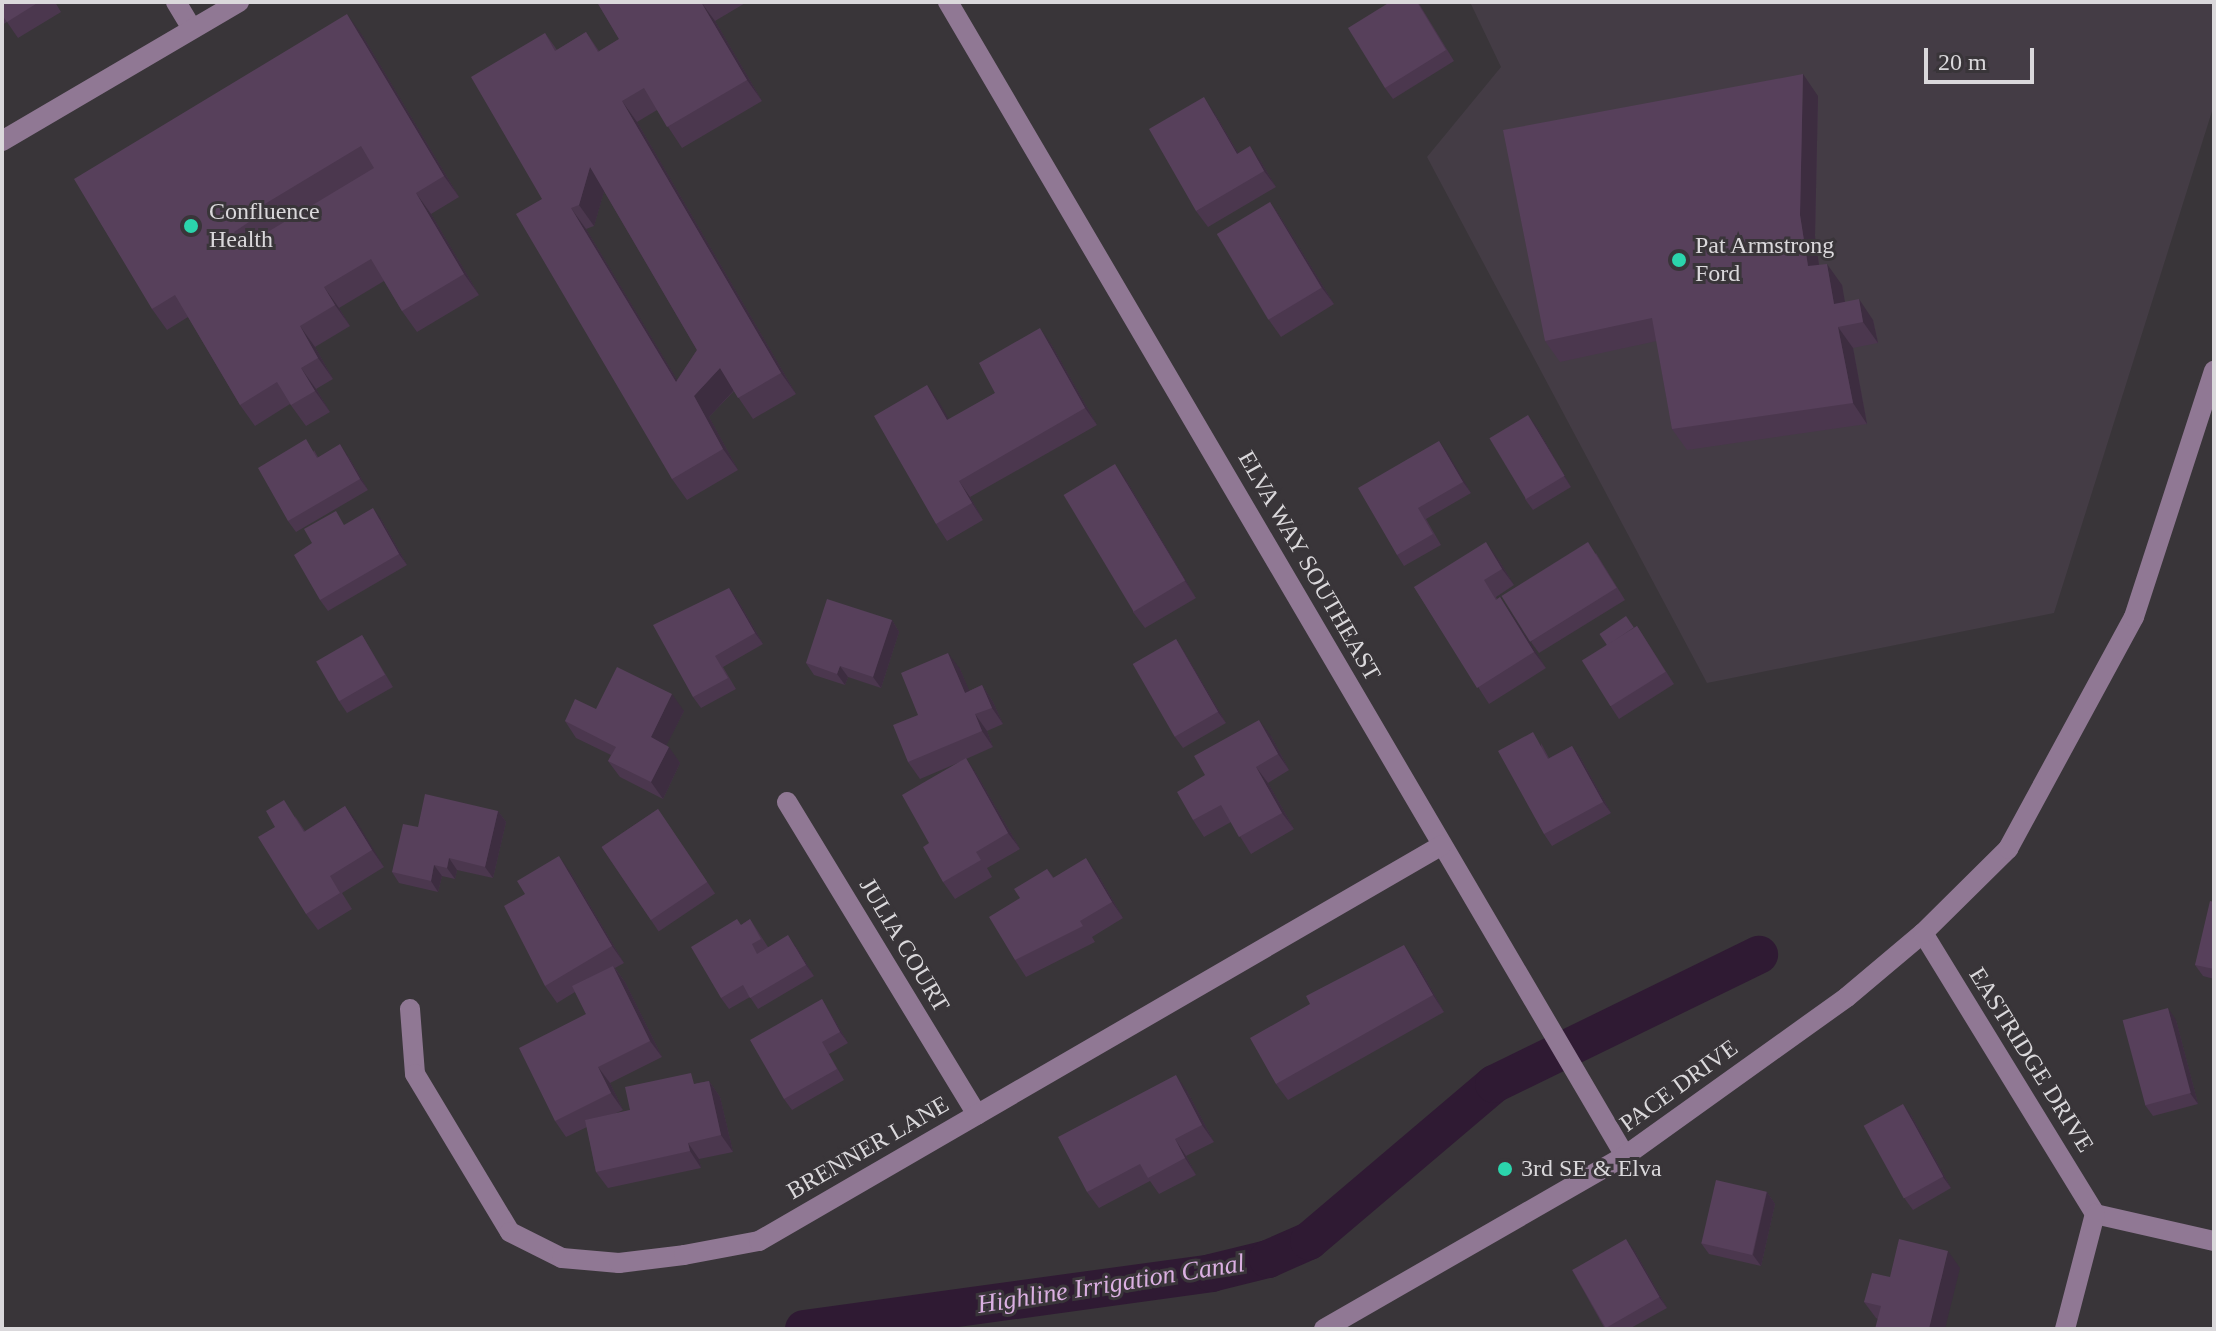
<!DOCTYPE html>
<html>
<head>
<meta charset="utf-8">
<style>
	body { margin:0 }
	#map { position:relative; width:2216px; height:1331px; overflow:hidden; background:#393539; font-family:Georgia,serif }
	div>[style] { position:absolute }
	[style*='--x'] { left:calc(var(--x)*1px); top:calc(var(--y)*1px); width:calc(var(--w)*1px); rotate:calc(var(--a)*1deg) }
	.built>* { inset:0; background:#443c45 }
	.canal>* { height:38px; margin:-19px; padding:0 19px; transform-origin:19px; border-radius:19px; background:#2f1a33 }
	.minor>* { height:20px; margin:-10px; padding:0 10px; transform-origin:10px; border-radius:10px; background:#907894 }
	.wall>* { inset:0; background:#4b374e; transform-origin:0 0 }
	.shaded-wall>* { inset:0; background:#3d2d40 }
	.building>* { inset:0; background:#57405b; transform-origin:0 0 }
	.dots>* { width:22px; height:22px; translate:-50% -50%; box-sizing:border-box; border:4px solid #393539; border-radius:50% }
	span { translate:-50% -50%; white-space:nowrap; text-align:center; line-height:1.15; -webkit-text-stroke:6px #393539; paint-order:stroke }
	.poi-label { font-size:24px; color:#dad8db }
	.left { translate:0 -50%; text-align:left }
	.street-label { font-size:24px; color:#dad8db }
	.water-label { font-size:26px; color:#dbb0e2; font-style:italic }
	.frame { position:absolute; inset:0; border:4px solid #dad8db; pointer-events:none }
	.scale { position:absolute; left:1924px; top:48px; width:110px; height:36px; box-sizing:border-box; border:4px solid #dad8db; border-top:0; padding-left:10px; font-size:24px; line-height:28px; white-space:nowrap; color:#dad8db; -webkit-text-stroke:6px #393539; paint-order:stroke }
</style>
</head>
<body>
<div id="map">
	<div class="built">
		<div style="clip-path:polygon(1470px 2px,2214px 2px,2214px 105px,2054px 613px,1707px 683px,1427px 157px,1501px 67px)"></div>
	</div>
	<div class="canal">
		<div style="--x:804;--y:1329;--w:411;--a:-7.8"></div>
		<div style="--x:1211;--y:1273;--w:59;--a:-13.8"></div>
		<div style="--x:1268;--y:1259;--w:45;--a:-23.7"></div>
		<div style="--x:1309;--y:1241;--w:243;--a:-40.3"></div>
		<div style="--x:1494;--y:1084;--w:295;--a:-26"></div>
	</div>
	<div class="minor">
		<div style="--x:176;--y:2;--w:31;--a:59"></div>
		<div style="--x:948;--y:2;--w:1338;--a:59.6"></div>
		<div style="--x:2;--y:141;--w:275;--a:-30.4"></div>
		<div style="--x:787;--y:802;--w:366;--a:58.7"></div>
		<div style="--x:1923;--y:933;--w:329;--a:58.5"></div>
		<div style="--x:410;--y:1009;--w:65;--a:85.6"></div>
		<div style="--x:415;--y:1074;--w:184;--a:59"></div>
		<div style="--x:510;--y:1232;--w:58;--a:26.6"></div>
		<div style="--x:562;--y:1258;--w:57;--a:5"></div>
		<div style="--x:619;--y:1263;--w:65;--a:-7"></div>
		<div style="--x:684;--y:1255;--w:76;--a:-10.6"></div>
		<div style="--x:759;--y:1241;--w:789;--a:-30.1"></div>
		<div style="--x:2095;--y:1214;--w:122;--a:12.8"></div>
		<div style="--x:1324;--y:1329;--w:347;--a:-29.9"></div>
		<div style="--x:1625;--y:1156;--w:273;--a:-35.6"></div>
		<div style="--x:1847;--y:997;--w:99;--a:-40.1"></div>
		<div style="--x:1923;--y:933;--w:120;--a:-44.7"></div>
		<div style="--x:2008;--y:849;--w:264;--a:-61.5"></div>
		<div style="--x:2134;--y:617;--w:259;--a:-72"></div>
		<div style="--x:2065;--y:1329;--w:119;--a:-75.4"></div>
	</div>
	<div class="wall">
		<div style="clip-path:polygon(2px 2px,55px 2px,61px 12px,18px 38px,7px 22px,2px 25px)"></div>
		<div style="clip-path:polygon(evenodd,597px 2px,747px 2px,715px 21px,762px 101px,682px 148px,657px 110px,637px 122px,796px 394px,753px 419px,734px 391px,709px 417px,738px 470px,687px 500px,672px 479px,542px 199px,545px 33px,557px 50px,586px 32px,599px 51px,619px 39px,597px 2px,604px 191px,697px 350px,677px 380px,586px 229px,594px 226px,604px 191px)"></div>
		<div style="clip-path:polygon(1390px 2px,1418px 2px,1454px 61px,1393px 99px,1385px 88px)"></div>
		<div style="clip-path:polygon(362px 35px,459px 197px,431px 214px,479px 295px,417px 332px,402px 311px,384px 281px,339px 308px,350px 326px,315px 347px,333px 379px,316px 389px,330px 412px,306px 426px,290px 404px,255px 426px,240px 405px,188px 317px,167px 330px,152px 309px)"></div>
		<div style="clip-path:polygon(1818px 96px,1815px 236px,1819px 265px,1842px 285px,1844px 302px,1873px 320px,1878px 343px,1853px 348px,1867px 424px,1687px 450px,1672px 429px,1657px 341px,1560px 362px,1545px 341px)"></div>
		<div style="clip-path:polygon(1215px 114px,1238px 153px,1261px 162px,1276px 187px,1208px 227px,1196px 211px)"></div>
		<div style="clip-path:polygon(1270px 202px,1281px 218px,1334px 304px,1281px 337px,1269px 320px)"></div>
		<div style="clip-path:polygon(1051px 344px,1097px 425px,970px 497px,983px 520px,947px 541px,936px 524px,927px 385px,949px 420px,995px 393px)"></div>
		<div style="clip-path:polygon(1536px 426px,1571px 487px,1533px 510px,1525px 499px)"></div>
		<div style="clip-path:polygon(1439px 441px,1471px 493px,1426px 519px,1441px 545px,1404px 566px,1397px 555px)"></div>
		<div style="clip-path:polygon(314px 450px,318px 457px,348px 456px,368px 490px,296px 532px,288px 521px)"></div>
		<div style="clip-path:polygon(1126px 480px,1196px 598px,1145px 628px,1133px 612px)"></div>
		<div style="clip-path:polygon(381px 519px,407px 565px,328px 611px,320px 600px,345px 525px)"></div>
		<div style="clip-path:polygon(1596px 553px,1625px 600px,1539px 653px,1531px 642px)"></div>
		<div style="clip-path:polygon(1498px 559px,1514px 585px,1496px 597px,1497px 599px,1500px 597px,1546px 668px,1489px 704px,1414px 587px)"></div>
		<div style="clip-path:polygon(729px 588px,737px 599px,763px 644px,723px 667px,736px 689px,701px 708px,693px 697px)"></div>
		<div style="clip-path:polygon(892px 620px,899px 632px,881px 688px,848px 677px,845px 685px,814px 675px,806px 663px)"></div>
		<div style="clip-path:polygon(1637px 626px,1674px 684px,1619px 719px,1611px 707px,1606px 645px)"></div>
		<div style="clip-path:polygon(362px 635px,393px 687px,347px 713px,339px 701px)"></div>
		<div style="clip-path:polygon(1176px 639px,1183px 650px,1226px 723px,1183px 748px,1175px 737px)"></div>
		<div style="clip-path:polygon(960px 669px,969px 691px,982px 685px,993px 702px,1003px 724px,987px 731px,993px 747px,966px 759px,977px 775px,1020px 849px,987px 868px,992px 877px,955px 899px,943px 882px,929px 843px,960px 762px,920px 779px,908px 762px,918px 715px)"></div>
		<div style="clip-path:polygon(596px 709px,684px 711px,666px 745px,680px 763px,663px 799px,620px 777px,608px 761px,611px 755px,576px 738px,565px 721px)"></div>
		<div style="clip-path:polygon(1271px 736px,1289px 770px,1268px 783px,1294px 829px,1251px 854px,1231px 822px,1204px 837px,1193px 820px)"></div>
		<div style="clip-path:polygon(1541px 743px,1549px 758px,1572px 746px,1580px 757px,1611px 813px,1552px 846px,1544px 834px)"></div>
		<div style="clip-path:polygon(345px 806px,384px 867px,342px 893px,352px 909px,318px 930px,306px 914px,295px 816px,305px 831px)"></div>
		<div style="left:658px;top:809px;width:102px;height:68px;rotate:56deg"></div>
		<div style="clip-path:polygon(498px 811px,506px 822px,493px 878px,457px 870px,455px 879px,442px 876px,438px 892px,399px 883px,392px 872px,418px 827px)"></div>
		<div style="clip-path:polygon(1047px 869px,1054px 878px,1098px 875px,1123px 918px,1092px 937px,1095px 942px,1026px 977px,1015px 960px,1020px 898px)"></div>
		<div style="clip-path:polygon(570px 872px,624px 963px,615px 968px,625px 982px,662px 1057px,610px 1083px,623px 1110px,614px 1114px,630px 1110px,698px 1083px,709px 1081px,720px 1097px,733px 1152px,699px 1159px,701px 1168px,608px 1188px,596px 1172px,587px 1127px,566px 1137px,555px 1121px,586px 1014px,575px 992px,557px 1003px,545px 986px)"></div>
		<div style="clip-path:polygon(2214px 902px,2214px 979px,2203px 976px,2195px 965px)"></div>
		<div style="clip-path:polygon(750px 919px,768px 947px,796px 947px,814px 976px,758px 1009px,750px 997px,729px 1009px,721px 998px,741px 925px)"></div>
		<div style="clip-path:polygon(1416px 962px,1444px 1012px,1288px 1100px,1276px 1084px,1310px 1004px)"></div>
		<div style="clip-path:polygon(822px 999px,848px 1043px,829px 1054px,844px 1080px,792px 1110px,784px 1099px)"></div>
		<div style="clip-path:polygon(2176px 1020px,2198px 1104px,2153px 1116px,2145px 1105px)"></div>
		<div style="clip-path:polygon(1187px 1091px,1214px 1142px,1186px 1156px,1196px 1175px,1159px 1194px,1150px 1181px,1099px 1208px,1087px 1192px)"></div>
		<div style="clip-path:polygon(1911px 1115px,1951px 1188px,1913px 1210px,1905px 1199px)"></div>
		<div style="clip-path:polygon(1767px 1192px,1775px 1204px,1761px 1266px,1709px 1254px,1701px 1243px)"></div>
		<div style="clip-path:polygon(1634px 1250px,1667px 1308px,1629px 1329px,1605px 1329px,1572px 1270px)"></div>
		<div style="clip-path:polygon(1960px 1268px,1878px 1319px,1876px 1318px,1864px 1302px,1890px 1277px)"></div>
	</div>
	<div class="shaded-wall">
		<div style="clip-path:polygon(701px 2px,715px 21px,762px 101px,747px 80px)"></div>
		<div style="clip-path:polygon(347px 14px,362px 35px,459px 197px,444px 176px)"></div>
		<div style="clip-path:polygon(1803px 74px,1818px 96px,1815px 236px,1822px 287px,1808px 266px,1800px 215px)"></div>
		<div style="clip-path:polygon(1204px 97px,1215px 114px,1248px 170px,1237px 154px)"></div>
		<div style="clip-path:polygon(622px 101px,637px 122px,796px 394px,781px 373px)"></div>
		<div style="clip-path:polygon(1250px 146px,1261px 162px,1276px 187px,1264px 171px)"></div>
		<div style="clip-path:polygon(590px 167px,605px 188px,594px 226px,579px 205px)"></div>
		<div style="clip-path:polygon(416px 193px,431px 214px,479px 295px,464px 274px)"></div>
		<div style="clip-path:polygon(1270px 202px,1281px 218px,1334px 304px,1322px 288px)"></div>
		<div style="clip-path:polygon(571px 208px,586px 229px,691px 403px,676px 382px)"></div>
		<div style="clip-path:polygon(1827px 264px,1842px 285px,1849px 325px,1834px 304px)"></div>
		<div style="clip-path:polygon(324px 287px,339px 308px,350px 326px,335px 305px)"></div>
		<div style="clip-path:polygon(1859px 299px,1873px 320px,1878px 343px,1863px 322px)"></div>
		<div style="clip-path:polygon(300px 326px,315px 347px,333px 379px,318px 358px)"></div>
		<div style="clip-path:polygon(1838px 327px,1853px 348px,1867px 424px,1853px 403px)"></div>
		<div style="clip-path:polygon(1040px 328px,1051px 344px,1097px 425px,1085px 408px)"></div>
		<div style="clip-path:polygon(301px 368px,316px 389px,330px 412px,315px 391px)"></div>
		<div style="clip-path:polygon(720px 368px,735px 389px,709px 417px,738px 470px,723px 449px,694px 396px)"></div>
		<div style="clip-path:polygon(927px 385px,939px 402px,959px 437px,947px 420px)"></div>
		<div style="clip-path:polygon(1528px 415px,1536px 426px,1571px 487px,1564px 476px)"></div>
		<div style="clip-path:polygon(1439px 441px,1447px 452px,1471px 493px,1463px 482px)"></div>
		<div style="clip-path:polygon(340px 444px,348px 456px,368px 490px,360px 479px)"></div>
		<div style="clip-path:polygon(1115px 464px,1126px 480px,1196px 598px,1185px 581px)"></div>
		<div style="clip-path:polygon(959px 481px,970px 497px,983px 520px,972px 503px)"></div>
		<div style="clip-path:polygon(373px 508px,381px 519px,407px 565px,399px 554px)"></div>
		<div style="clip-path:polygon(1486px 542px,1498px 559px,1514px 585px,1502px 569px)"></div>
		<div style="clip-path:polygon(729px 588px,737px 599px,763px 644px,755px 633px)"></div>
		<div style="clip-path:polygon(1500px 597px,1512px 614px,1546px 668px,1534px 652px)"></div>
		<div style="clip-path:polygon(892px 620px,899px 632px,881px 688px,873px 677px)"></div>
		<div style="clip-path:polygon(1176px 639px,1183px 650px,1226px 723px,1218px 712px)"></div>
		<div style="clip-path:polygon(948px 653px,960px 669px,977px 709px,965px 693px)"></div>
		<div style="clip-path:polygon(840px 666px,848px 677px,845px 685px,837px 674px)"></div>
		<div style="clip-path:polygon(982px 685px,993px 702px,1003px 724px,992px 708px)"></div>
		<div style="clip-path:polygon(672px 694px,684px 711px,662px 754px,651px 737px)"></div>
		<div style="clip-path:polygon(975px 714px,987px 731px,993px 747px,982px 731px)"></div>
		<div style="clip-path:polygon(1259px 720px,1271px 736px,1289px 770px,1278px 754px)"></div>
		<div style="clip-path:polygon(1572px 746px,1580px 757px,1611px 813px,1603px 802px)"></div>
		<div style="clip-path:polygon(669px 747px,680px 763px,663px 799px,651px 782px)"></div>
		<div style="clip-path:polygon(966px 758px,977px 775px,1020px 849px,1008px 833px)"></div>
		<div style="clip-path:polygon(1256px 767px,1268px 783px,1294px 829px,1282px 813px)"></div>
		<div style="clip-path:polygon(345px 806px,357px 822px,384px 867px,372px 850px)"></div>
		<div style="clip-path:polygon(498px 811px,506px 822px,493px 878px,485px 867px)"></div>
		<div style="clip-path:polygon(559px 856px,570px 872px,624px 963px,612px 946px)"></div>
		<div style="clip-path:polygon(449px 858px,457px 870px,455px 879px,447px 868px)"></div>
		<div style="clip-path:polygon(1086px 858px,1098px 875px,1123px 918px,1112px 902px)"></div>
		<div style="clip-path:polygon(434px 865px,442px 876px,438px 892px,431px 881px)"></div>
		<div style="clip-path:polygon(788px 935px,796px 947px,814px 976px,806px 965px)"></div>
		<div style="clip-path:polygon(1404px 945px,1416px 962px,1444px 1012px,1433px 995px)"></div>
		<div style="clip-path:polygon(613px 966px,625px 982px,662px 1057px,650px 1041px)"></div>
		<div style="clip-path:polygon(822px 999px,829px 1011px,848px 1043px,840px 1032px)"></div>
		<div style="clip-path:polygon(2168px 1008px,2176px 1020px,2198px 1104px,2190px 1093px)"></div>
		<div style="clip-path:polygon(598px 1067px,610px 1083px,623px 1110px,611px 1093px)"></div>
		<div style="clip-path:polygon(1176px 1075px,1187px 1091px,1214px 1142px,1202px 1125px)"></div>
		<div style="clip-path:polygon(709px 1081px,720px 1097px,733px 1152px,721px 1135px)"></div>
		<div style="clip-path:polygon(1903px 1104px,1911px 1115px,1951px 1188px,1943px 1177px)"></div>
		<div style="clip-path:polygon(1175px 1139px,1186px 1156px,1196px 1175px,1185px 1158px)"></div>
		<div style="clip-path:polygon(688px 1143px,699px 1159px,701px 1168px,690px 1151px)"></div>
		<div style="clip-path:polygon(1767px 1192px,1775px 1204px,1761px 1266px,1753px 1255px)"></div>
		<div style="clip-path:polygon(1626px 1239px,1634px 1250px,1667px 1308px,1659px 1297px)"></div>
		<div style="clip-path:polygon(1948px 1251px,1960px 1268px,1945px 1329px,1929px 1329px)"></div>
	</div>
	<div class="building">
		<div style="clip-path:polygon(2px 2px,39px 2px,7px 22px,2px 15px)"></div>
		<div style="clip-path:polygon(evenodd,597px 2px,701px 2px,747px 80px,667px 127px,644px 88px,622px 101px,781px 373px,738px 398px,720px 368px,694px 396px,723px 449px,672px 479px,516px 214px,542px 199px,471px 77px,545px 33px,555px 51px,586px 32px,598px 52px,619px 39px,597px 2px,590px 167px,697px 350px,676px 382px,571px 208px,579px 205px,590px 167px)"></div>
		<div style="clip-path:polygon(1390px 2px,1417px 2px,1446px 50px,1385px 88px,1348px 28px)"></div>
		<div style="clip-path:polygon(evenodd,347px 14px,444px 176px,416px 193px,464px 274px,402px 311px,371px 259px,324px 287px,335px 305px,300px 326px,318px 358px,301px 368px,315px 391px,291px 405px,277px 382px,240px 405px,175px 295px,152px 309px,74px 179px,347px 14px,361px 146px,374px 168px,243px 247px,234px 232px,249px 222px,245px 216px,361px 146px)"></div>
		<div style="clip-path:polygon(1803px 74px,1800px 215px,1808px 266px,1827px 264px,1834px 304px,1859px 299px,1863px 322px,1838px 327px,1853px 403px,1672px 429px,1652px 318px,1545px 341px,1503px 130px)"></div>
		<div style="clip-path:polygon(1204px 97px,1237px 154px,1250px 146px,1264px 171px,1196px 211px,1149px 129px)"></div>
		<div style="left:1270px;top:202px;width:100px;height:62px;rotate:59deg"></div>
		<div style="clip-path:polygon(1040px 328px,1085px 408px,959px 481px,972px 503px,936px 524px,874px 416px,927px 385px,947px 420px,995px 393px,979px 363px)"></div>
		<div style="left:1528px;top:415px;width:71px;height:45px;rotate:59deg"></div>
		<div style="clip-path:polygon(306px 439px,317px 458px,340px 444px,360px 479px,288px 521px,258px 468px)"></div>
		<div style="clip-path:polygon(1439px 441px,1463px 482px,1418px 508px,1433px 534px,1397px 555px,1358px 488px)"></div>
		<div style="left:1115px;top:464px;width:136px;height:60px;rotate:59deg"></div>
		<div style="clip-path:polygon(373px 508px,399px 554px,320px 600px,294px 555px,312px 543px,304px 529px,336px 511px,344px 525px)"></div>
		<div style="clip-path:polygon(1486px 542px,1502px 569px,1484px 580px,1496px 600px,1500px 597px,1534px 652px,1477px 688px,1414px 587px)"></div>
		<div style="left:1588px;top:542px;width:54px;height:102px;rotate:58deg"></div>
		<div style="clip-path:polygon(729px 588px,755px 633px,715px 656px,728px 678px,693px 697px,653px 625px)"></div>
		<div style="clip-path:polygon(827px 599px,892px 620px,873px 677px,840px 666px,837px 674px,806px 663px)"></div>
		<div style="left:1626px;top:616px;width:14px;height:32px;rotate:56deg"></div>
		<div style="left:1637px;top:626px;width:54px;height:65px;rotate:58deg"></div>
		<div style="left:362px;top:635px;width:46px;height:53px;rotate:60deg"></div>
		<div style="left:1176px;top:639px;width:84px;height:50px;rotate:60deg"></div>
		<div style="clip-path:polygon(948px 653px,965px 693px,982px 685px,992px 708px,975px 714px,982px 731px,908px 762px,893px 725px,918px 715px,901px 673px)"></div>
		<div style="clip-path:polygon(617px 667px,672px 694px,651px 737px,669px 747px,651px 782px,608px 761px,616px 747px,565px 721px,575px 699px,596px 709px)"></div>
		<div style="clip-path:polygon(1259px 720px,1278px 754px,1256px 767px,1282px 813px,1239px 837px,1221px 805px,1193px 820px,1177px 792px,1205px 775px,1194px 756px)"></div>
		<div style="clip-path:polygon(1533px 732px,1548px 759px,1572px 746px,1603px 802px,1544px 834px,1498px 751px)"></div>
		<div style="clip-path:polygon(966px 758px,1008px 833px,976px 852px,981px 860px,943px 882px,923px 847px,929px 843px,902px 795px)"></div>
		<div style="clip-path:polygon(425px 794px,498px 811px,485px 867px,449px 858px,447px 868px,434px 865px,431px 881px,392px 872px,403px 824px,418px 827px)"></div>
		<div style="clip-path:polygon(284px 800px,304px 832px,345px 806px,372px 850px,330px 876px,340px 893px,306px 914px,258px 837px,275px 827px,266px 811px)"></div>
		<div style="left:658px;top:809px;width:88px;height:68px;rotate:56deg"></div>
		<div style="clip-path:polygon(559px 856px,612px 946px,545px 986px,504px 906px,525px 894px,517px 881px)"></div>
		<div style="clip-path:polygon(1086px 858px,1112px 902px,1080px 921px,1083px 926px,1015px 960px,989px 917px,1020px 898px,1014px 889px,1047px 869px,1053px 878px)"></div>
		<div style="clip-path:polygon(2210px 901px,2214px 902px,2214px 969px,2195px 965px)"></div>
		<div style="clip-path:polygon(737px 919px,741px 925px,750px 919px,761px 939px,752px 944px,757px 954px,788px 935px,806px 965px,750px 998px,743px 985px,721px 998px,691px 947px)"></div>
		<div style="clip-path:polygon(1404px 945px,1433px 995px,1276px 1084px,1250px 1038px,1310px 1004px,1306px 996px)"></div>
		<div style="clip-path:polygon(613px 966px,650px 1041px,598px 1067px,611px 1093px,555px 1121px,519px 1048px,586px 1014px,572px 986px)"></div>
		<div style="clip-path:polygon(822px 999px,840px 1032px,822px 1042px,837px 1069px,784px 1099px,750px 1040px)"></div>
		<div style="left:2168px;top:1008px;width:88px;height:47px;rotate:75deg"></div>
		<div style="clip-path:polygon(691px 1073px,694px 1084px,709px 1081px,721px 1135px,688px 1143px,690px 1151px,596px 1172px,585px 1120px,630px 1110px,625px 1087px)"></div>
		<div style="clip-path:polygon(1176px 1075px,1202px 1125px,1175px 1139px,1185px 1158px,1148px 1178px,1140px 1164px,1087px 1192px,1058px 1137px)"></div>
		<div style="left:1903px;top:1104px;width:83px;height:45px;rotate:61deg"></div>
		<div style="left:1716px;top:1180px;width:52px;height:65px;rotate:13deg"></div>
		<div style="left:1626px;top:1239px;width:67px;height:62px;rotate:60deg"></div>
		<div style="clip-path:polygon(1899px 1239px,1948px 1251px,1929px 1329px,1875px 1329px,1881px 1306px,1864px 1302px,1872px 1273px,1890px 1277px)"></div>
	</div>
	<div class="dots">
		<div style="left:191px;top:226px;background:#2bd5ac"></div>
		<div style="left:1679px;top:260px;background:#2bd5ac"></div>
		<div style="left:1505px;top:1169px;background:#2bd5ac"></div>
	</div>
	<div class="poi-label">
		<span class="left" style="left:209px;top:226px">Confluence<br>Health</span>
		<span class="left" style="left:1695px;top:260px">Pat Armstrong<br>Ford</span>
		<span class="left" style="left:1521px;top:1169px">3rd SE &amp; Elva</span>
	</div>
	<div class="street-label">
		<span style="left:1309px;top:566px;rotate:60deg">ELVA WAY SOUTHEAST</span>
		<span style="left:904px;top:945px;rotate:59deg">JULIA COURT</span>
		<span style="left:2031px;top:1060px;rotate:58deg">EASTRIDGE DRIVE</span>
		<span style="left:1679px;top:1086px;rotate:-36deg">PACE DRIVE</span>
		<span style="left:868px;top:1148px;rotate:-30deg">BRENNER LANE</span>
	</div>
	<div class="water-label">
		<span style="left:1111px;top:1284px;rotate:-9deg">Highline Irrigation Canal</span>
	</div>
	<div class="frame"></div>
	<div class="scale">20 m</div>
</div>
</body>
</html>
